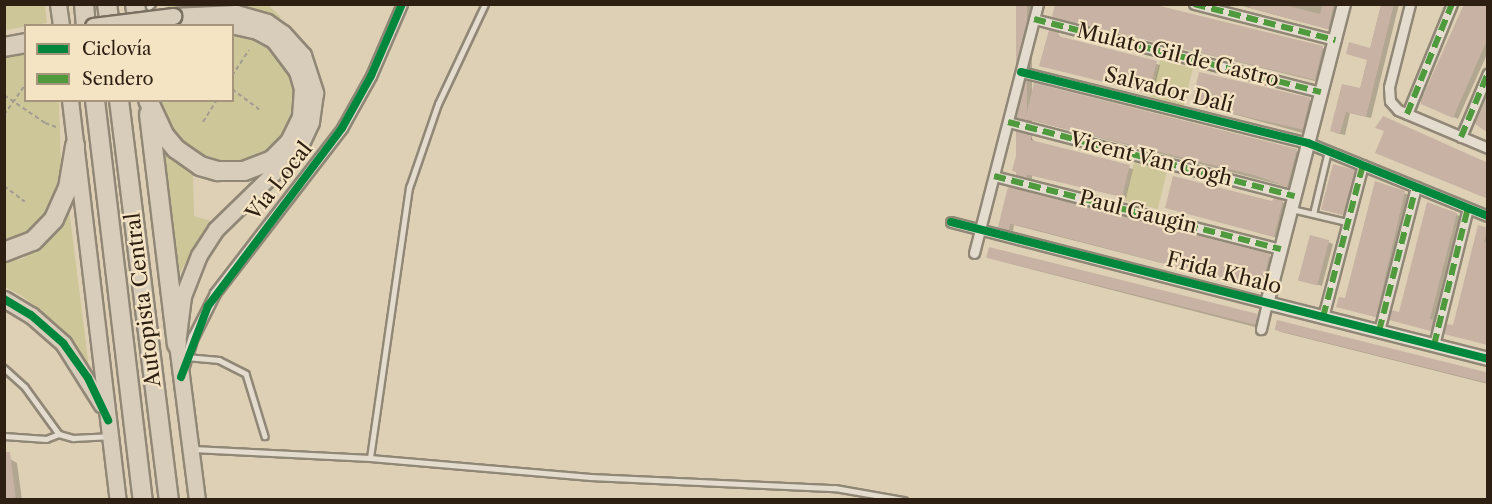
<!DOCTYPE html>
<html>
<head>
<meta charset="utf-8">
<style>
	body { margin:0 }
	#map { position:relative; width:1492px; height:504px; overflow:hidden; background:#ded0b5; font-family:"Libre Caslon Text",serif }
	div>[style] { position:absolute }
	[style*='--x'] { left:calc(var(--x)*1px); top:calc(var(--y)*1px); width:calc(var(--w)*1px); rotate:calc(var(--a)*1deg) }
	.green>* { inset:0; background:#ccc699; transform-origin:0 0 }
	.shadow>* { inset:0; background:#0003; transform-origin:0 0 }
	.building>* { inset:0; background:#c7b2a3; transform-origin:0 0 }
	.path>* { height:2px; margin-top:-1px; transform-origin:0; background:repeating-linear-gradient(90deg,#a29b90 0 4.5px,transparent 0 7.5px) }
	.roads { filter:drop-shadow(2px 0 #908776) drop-shadow(-2px 0 #908776) drop-shadow(0 2px #908776) drop-shadow(0 -2px #908776) }
	.service>* { height:4.5px; margin:-2.25px; padding:0 2.25px; transform-origin:2.25px; border-radius:2.25px; background:#e4ddcf }
	.minor>* { height:9px; margin:-4.5px; padding:0 4.5px; transform-origin:4.5px; border-radius:4.5px; background:#e4ddcf }
	.tertiary>* { height:12px; margin:-6px; padding:0 6px; transform-origin:6px; border-radius:6px; background:#e4ddcf }
	.primary>* { height:15px; margin:-7.5px; padding:0 7.5px; transform-origin:7.5px; border-radius:7.5px; background:#d8cdbb }
	.motorway>* { height:18px; margin:-9px; padding:0 9px; transform-origin:9px; border-radius:9px; background:#d8cdbb }
	.bridges { filter:drop-shadow(2px 0 #786f60) drop-shadow(-2px 0 #786f60) drop-shadow(0 2px #786f60) drop-shadow(0 -2px #786f60) }
	.primary-bridge>* { height:15px; margin:-7.5px; padding:0 7.5px; transform-origin:7.5px; border-radius:7.5px; background:#d8cdbb }
	.quiet>* { height:6px; margin-top:-3px; transform-origin:0; background:repeating-linear-gradient(90deg,#4f9a3c 0 12px,transparent 0 18px) }
	.cycleway>* { height:8px; margin:-4px; padding:0 4px; transform-origin:4px; border-radius:4px; background:#00873e }
	span { translate:-50% -50%; white-space:nowrap; text-align:center; line-height:1.15; -webkit-text-stroke:4.5px #f5e4c4; paint-order:stroke }
	.street-label { font-size:21px; color:#2d1f12 }
	.frame { position:absolute; inset:0; border:6px solid #2d1f12; pointer-events:none }
	.legend { position:absolute; left:24px; top:24px; width:210px; height:78px; box-sizing:border-box; background:#f5e4c4; border:2px solid #a5957d; margin:0; padding:8px 10px; list-style:none; font-size:18px; color:#2d1f12 }
	.legend li { display:flex; align-items:center; gap:12px; height:30px }
	.legend b { width:30px; border:2px solid #a5957d }
</style>
</head>
<body>
<div id="map">
	<div class="green">
		<div style="clip-path:polygon(5px 4px,45px 5px,47px 23px,5px 30px)"></div>
		<div style="clip-path:polygon(167px 4px,268px 5px,281px 17px,275px 21px,170px 13px)"></div>
		<div style="clip-path:polygon(233px 31px,266px 40px,282px 56px,296px 87px,291px 125px,278px 145px,262px 158px,231px 166px,199px 158px,177px 140px,159px 101px,232px 100px)"></div>
		<div style="clip-path:polygon(25px 52px,26px 100px,59px 101px,61px 168px,52px 203px,42px 224px,24px 238px,5px 243px,5px 54px)"></div>
		<div style="left:1160px;top:60px;width:34px;height:39px;rotate:14deg"></div>
		<div style="clip-path:polygon(162px 151px,193px 174px,194px 216px,211px 221px,179px 274px)"></div>
		<div style="left:1134px;top:163px;width:34px;height:39px;rotate:14deg"></div>
		<div style="clip-path:polygon(69px 209px,89px 368px,60px 328px,22px 296px,5px 287px,5px 263px,24px 258px,54px 236px)"></div>
	</div>
	<div class="shadow">
		<div style="left:1018px;top:4px;width:14px;height:218px"></div>
		<div style="clip-path:polygon(1149px 4px,1323px 48px,1327px 50px,1319px 82px,1058px 18px)"></div>
		<div style="clip-path:polygon(1235px 4px,1339px 4px,1332px 30px)"></div>
		<div style="clip-path:polygon(1383px 4px,1399px 4px,1371px 118px,1350px 113px,1345px 135px,1336px 133px,1332px 130px,1361px 90px)"></div>
		<div style="clip-path:polygon(1488px 4px,1488px 52px,1458px 119px,1428px 106px)"></div>
		<div style="clip-path:polygon(1058px 34px,1062px 39px,1160px 65px,1153px 94px,1041px 65px)"></div>
		<div style="clip-path:polygon(1310px 100px,1314px 102px,1306px 134px,1193px 103px)"></div>
		<div style="clip-path:polygon(1027px 119px,1296px 151px,1300px 153px,1292px 188px)"></div>
		<div style="clip-path:polygon(1031px 137px,1035px 142px,1133px 169px,1126px 198px,1014px 170px)"></div>
		<div style="clip-path:polygon(1354px 171px,1361px 175px,1350px 217px,1323px 208px)"></div>
		<div style="clip-path:polygon(1376px 183px,1409px 195px,1380px 318px,1338px 307px,1346px 300px)"></div>
		<div style="clip-path:polygon(1010px 189px,1269px 256px,1273px 258px,1266px 290px,1014px 225px,1013px 231px,1004px 229px,1000px 226px)"></div>
		<div style="clip-path:polygon(1275px 199px,1287px 204px,1278px 238px,1167px 207px,1274px 202px)"></div>
		<div style="clip-path:polygon(1456px 214px,1461px 217px,1434px 322px,1435px 332px,1390px 319px,1400px 313px)"></div>
		<div style="clip-path:polygon(1479px 227px,1488px 230px,1488px 345px,1445px 333px,1454px 327px)"></div>
		<div style="clip-path:polygon(1328px 242px,1333px 244px,1322px 286px,1300px 279px)"></div>
		<div style="clip-path:polygon(992px 259px,1256px 318px,1261px 320px,1259px 328px)"></div>
		<div style="clip-path:polygon(1276px 330px,1488px 375px,1488px 384px,1281px 332px)"></div>
		<div style="clip-path:polygon(10px 459px,17px 463px,22px 500px,4px 500px)"></div>
	</div>
	<div class="building">
		<div style="left:1016px;top:4px;width:11px;height:219px"></div>
		<div style="clip-path:polygon(1055px 4px,1152px 4px,1323px 46px,1315px 80px,1052px 17px)"></div>
		<div style="clip-path:polygon(1250px 4px,1281px 4px,1320px 14px,1323px 4px,1334px 4px,1328px 29px,1250px 8px)"></div>
		<div style="clip-path:polygon(1381px 4px,1394px 4px,1366px 117px,1346px 112px,1340px 134px,1330px 131px,1342px 84px,1360px 88px,1367px 60px,1346px 54px,1349px 42px,1370px 48px)"></div>
		<div style="clip-path:polygon(1464px 4px,1488px 4px,1488px 38px,1453px 118px,1421px 104px,1421px 100px)"></div>
		<div style="clip-path:polygon(1049px 30px,1059px 32px,1058px 36px,1157px 61px,1149px 93px,1039px 66px)"></div>
		<div style="left:1199px;top:72px;width:114px;height:33px;rotate:13deg"></div>
		<div style="clip-path:polygon(1034px 83px,1297px 149px,1287px 187px,1257px 176px,1025px 119px)"></div>
		<div style="clip-path:polygon(1488px 95px,1488px 126px,1485px 131px,1474px 123px)"></div>
		<div style="clip-path:polygon(1383px 116px,1488px 163px,1488px 199px,1375px 153px,1384px 131px,1375px 128px)"></div>
		<div style="clip-path:polygon(1022px 132px,1032px 135px,1031px 140px,1130px 165px,1122px 197px,1012px 171px)"></div>
		<div style="left:1333px;top:164px;width:23px;height:47px;rotate:15deg"></div>
		<div style="clip-path:polygon(1173px 176px,1272px 201px,1274px 198px,1283px 200px,1274px 237px,1165px 208px)"></div>
		<div style="clip-path:polygon(1375px 181px,1405px 191px,1376px 317px,1336px 307px,1339px 297px,1345px 298px)"></div>
		<div style="clip-path:polygon(1008px 187px,1270px 254px,1261px 289px,1033px 229px,1010px 224px,1009px 230px,998px 227px)"></div>
		<div style="clip-path:polygon(1427px 202px,1457px 213px,1430px 319px,1433px 320px,1431px 331px,1389px 320px,1391px 310px,1399px 312px)"></div>
		<div style="clip-path:polygon(1478px 225px,1488px 228px,1484px 242px,1488px 243px,1488px 345px,1444px 334px,1446px 324px,1453px 325px)"></div>
		<div style="left:1310px;top:235px;width:20px;height:47px;rotate:15deg"></div>
		<div style="left:989px;top:247px;width:277px;height:11px;rotate:14deg"></div>
		<div style="left:1277px;top:320px;width:218px;height:10px;rotate:14deg"></div>
		<div style="clip-path:polygon(4px 452px,10px 452px,16px 500px,4px 500px)"></div>
	</div>
	<div class="path">
		<div style="--x:35;--y:4;--w:2;--a:63"></div>
		<div style="--x:232;--y:76;--w:31;--a:-57"></div>
		<div style="--x:232;--y:89;--w:34;--a:37"></div>
		<div style="--x:4;--y:95;--w:50;--a:34.3"></div>
		<div style="--x:45;--y:123;--w:15;--a:20"></div>
		<div style="--x:4;--y:115;--w:39;--a:-55"></div>
		<div style="--x:203;--y:122;--w:26;--a:-58"></div>
		<div style="--x:4;--y:186;--w:26;--a:37"></div>
	</div>
	<div class="roads">
		<div class="service">
			<div style="--x:149;--y:7;--w:4;--a:-45"></div>
			<div style="--x:1292;--y:209;--w:57;--a:13.3"></div>
			<div style="--x:1313;--y:214;--w:65;--a:-76.6"></div>
			<div style="--x:186;--y:357;--w:33;--a:5"></div>
			<div style="--x:219;--y:360;--w:30;--a:27"></div>
			<div style="--x:246;--y:374;--w:65;--a:73"></div>
			<div style="--x:4;--y:368;--w:28;--a:42"></div>
			<div style="--x:25;--y:387;--w:58;--a:54.1"></div>
			<div style="--x:4;--y:436;--w:42;--a:4.1"></div>
			<div style="--x:46;--y:439;--w:14;--a:-21"></div>
			<div style="--x:59;--y:434;--w:15;--a:16"></div>
			<div style="--x:73;--y:438;--w:35;--a:-3"></div>
			<div style="--x:193;--y:449;--w:177;--a:2.9"></div>
			<div style="--x:370;--y:458;--w:221;--a:4.9"></div>
			<div style="--x:590;--y:477;--w:245;--a:2.6"></div>
			<div style="--x:835;--y:488;--w:70;--a:9.9"></div>
			<div style="--x:370;--y:458;--w:273;--a:-81.8"></div>
			<div style="--x:409;--y:188;--w:89;--a:-71"></div>
			<div style="--x:438;--y:104;--w:110;--a:-64.8"></div>
		</div>
		<div class="minor">
			<div style="--x:1194;--y:4;--w:146;--a:14.3"></div>
			<div style="--x:1410;--y:4;--w:86;--a:104.2"></div>
			<div style="--x:1389;--y:87;--w:14;--a:86"></div>
			<div style="--x:1390;--y:101;--w:12;--a:48"></div>
			<div style="--x:1398;--y:110;--w:98;--a:22.9"></div>
			<div style="--x:1034;--y:19;--w:296;--a:14.3"></div>
			<div style="--x:1021;--y:72;--w:296;--a:13.9"></div>
			<div style="--x:1308;--y:143;--w:194;--a:22.1"></div>
			<div style="--x:1407;--y:114;--w:119;--a:-67.8"></div>
			<div style="--x:1008;--y:122;--w:296;--a:14.5"></div>
			<div style="--x:1461;--y:137;--w:69;--a:-67.1"></div>
			<div style="--x:994;--y:176;--w:296;--a:14.3"></div>
			<div style="--x:951;--y:222;--w:326;--a:14.4"></div>
			<div style="--x:1267;--y:303;--w:27;--a:103"></div>
			<div style="--x:974;--y:253;--w:257;--a:-75.6"></div>
			<div style="--x:1323;--y:317;--w:157;--a:-75.3"></div>
			<div style="--x:1379;--y:331;--w:149;--a:-75.6"></div>
			<div style="--x:1434;--y:345;--w:141;--a:-76.1"></div>
			<div style="--x:183;--y:369;--w:34;--a:-73"></div>
			<div style="--x:193;--y:337;--w:49;--a:-63.4"></div>
			<div style="--x:215;--y:293;--w:208;--a:-52.4"></div>
			<div style="--x:342;--y:128;--w:60;--a:-60.9"></div>
			<div style="--x:371;--y:76;--w:78;--a:-66.7"></div>
		</div>
		<div class="tertiary">
			<div style="--x:1344;--y:4;--w:309;--a:104.4"></div>
			<div style="--x:1267;--y:303;--w:228;--a:14.2"></div>
		</div>
		<div class="primary">
			<div style="--x:58;--y:4;--w:22;--a:82"></div>
			<div style="--x:173;--y:16;--w:63;--a:-2.7"></div>
			<div style="--x:236;--y:13;--w:32;--a:16"></div>
			<div style="--x:267;--y:22;--w:19;--a:35"></div>
			<div style="--x:283;--y:33;--w:30;--a:48"></div>
			<div style="--x:303;--y:55;--w:40;--a:72"></div>
			<div style="--x:315;--y:93;--w:29;--a:98"></div>
			<div style="--x:311;--y:122;--w:29;--a:115"></div>
			<div style="--x:299;--y:148;--w:116;--a:135.7"></div>
			<div style="--x:216;--y:229;--w:31;--a:123"></div>
			<div style="--x:199;--y:255;--w:44;--a:111.3"></div>
			<div style="--x:183;--y:296;--w:48;--a:97.1"></div>
			<div style="--x:177;--y:344;--w:157;--a:82.7"></div>
			<div style="--x:70;--y:100;--w:403;--a:83.2"></div>
			<div style="--x:4;--y:299;--w:31;--a:31"></div>
			<div style="--x:31;--y:315;--w:43;--a:41.2"></div>
			<div style="--x:63;--y:343;--w:73;--a:57.8"></div>
		</div>
		<div class="motorway">
			<div style="--x:84;--y:4;--w:22;--a:85"></div>
			<div style="--x:107;--y:4;--w:22;--a:82"></div>
			<div style="--x:135;--y:4;--w:22;--a:82"></div>
			<div style="--x:4;--y:47;--w:22;--a:-10"></div>
			<div style="--x:95;--y:100;--w:403;--a:83.2"></div>
			<div style="--x:119;--y:100;--w:403;--a:82.9"></div>
			<div style="--x:148;--y:100;--w:40;--a:65"></div>
			<div style="--x:165;--y:136;--w:17;--a:50"></div>
			<div style="--x:176;--y:149;--w:29;--a:35"></div>
			<div style="--x:200;--y:166;--w:19;--a:16"></div>
			<div style="--x:218;--y:171;--w:26;--a:0"></div>
			<div style="--x:244;--y:171;--w:30;--a:-21"></div>
			<div style="--x:272;--y:160;--w:25;--a:-45"></div>
			<div style="--x:290;--y:142;--w:28;--a:-64"></div>
			<div style="--x:302;--y:117;--w:28;--a:-86"></div>
			<div style="--x:304;--y:89;--w:19;--a:-106"></div>
			<div style="--x:299;--y:71;--w:39;--a:-127"></div>
			<div style="--x:276;--y:40;--w:21;--a:-151"></div>
			<div style="--x:258;--y:30;--w:35;--a:-167"></div>
			<div style="--x:224;--y:22;--w:58;--a:176.1"></div>
			<div style="--x:149;--y:114;--w:232;--a:83.1"></div>
			<div style="--x:4;--y:252;--w:31;--a:-21"></div>
			<div style="--x:33;--y:241;--w:30;--a:-46"></div>
			<div style="--x:54;--y:219;--w:34;--a:-66"></div>
			<div style="--x:68;--y:188;--w:43;--a:-80.5"></div>
		</div>
	</div>
	<div class="bridges">
		<div class="primary-bridge">
			<div style="--x:93;--y:26;--w:81;--a:-7.1"></div>
		</div>
	</div>
	<div class="quiet">
		<div style="--x:1194;--y:4;--w:146;--a:14.3"></div>
		<div style="--x:1034;--y:19;--w:296;--a:14.3"></div>
		<div style="--x:1407;--y:114;--w:119;--a:-67.8"></div>
		<div style="--x:1008;--y:122;--w:296;--a:14.5"></div>
		<div style="--x:1461;--y:137;--w:69;--a:-67.1"></div>
		<div style="--x:994;--y:176;--w:296;--a:14.3"></div>
		<div style="--x:1323;--y:317;--w:157;--a:-75.3"></div>
		<div style="--x:1379;--y:331;--w:149;--a:-75.6"></div>
		<div style="--x:1434;--y:345;--w:141;--a:-76.1"></div>
	</div>
	<div class="cycleway">
		<div style="--x:1021;--y:72;--w:296;--a:13.9"></div>
		<div style="--x:1308;--y:143;--w:194;--a:22.1"></div>
		<div style="--x:951;--y:222;--w:554;--a:14.31"></div>
		<div style="--x:4;--y:299;--w:31;--a:31"></div>
		<div style="--x:31;--y:315;--w:43;--a:41.2"></div>
		<div style="--x:63;--y:343;--w:43;--a:54.5"></div>
		<div style="--x:88;--y:378;--w:47;--a:64.5"></div>
		<div style="--x:181;--y:377;--w:76;--a:-69.2"></div>
		<div style="--x:208;--y:306;--w:223;--a:-53"></div>
		<div style="--x:342;--y:128;--w:60;--a:-60.9"></div>
		<div style="--x:371;--y:76;--w:78;--a:-66.7"></div>
	</div>
	<div class="street-label">
		<span style="left:1178px;top:55px;rotate:14deg">Mulato Gil de Castro</span>
		<span style="left:1169px;top:90px;rotate:14deg">Salvador Dalí</span>
		<span style="left:1151px;top:159px;rotate:14deg">Vicent Van Gogh</span>
		<span style="left:279px;top:181px;rotate:-52deg">Vía Local</span>
		<span style="left:1138px;top:212px;rotate:14deg">Paul Gaugin</span>
		<span style="left:1224px;top:273px;rotate:14deg">Frida Khalo</span>
		<span style="left:143px;top:300px;rotate:-97deg">Autopista Central</span>
	</div>
	<div class="frame"></div>
	<ul class="legend">
	<li><b style="height:8px;background:#00873e"></b>Ciclovía</li>
	<li><b style="height:8px;background:#4f9a3c"></b>Sendero</li>
	</ul>
</div>
</body>
</html>
